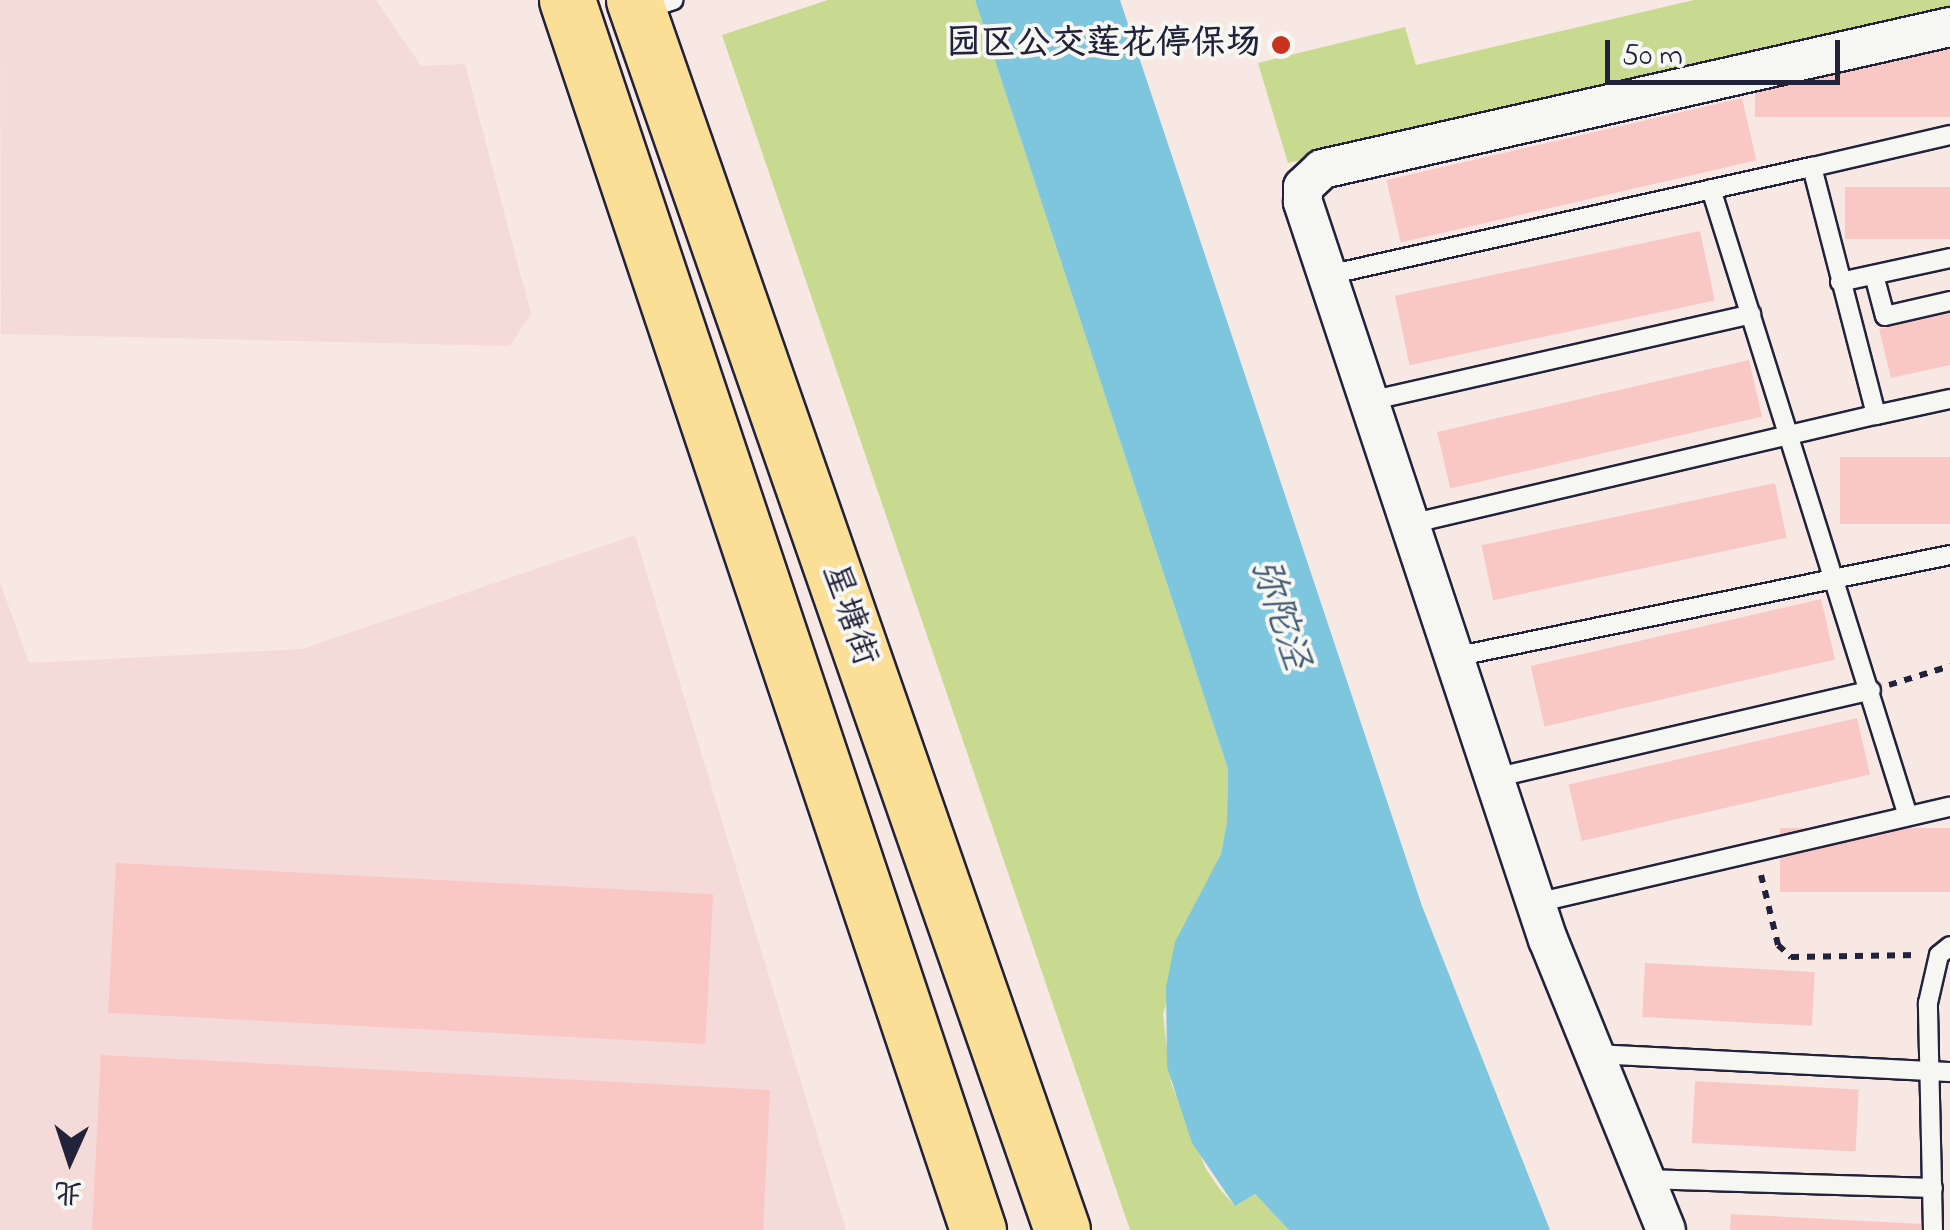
<!DOCTYPE html>
<html>
<head>
<meta charset="utf-8">
<style>
	body { margin:0 }
	#map { position:relative; width:1950px; height:1230px; overflow:hidden; background:#f7e8e4; font-family:"Indie Flower","LXGW WenKai TC",sans-serif }
	div>[style] { position:absolute }
	[style*='--x'] { left:calc(var(--x)*1px); top:calc(var(--y)*1px); width:calc(var(--w)*1px); rotate:calc(var(--a)*1deg) }
	.built>* { inset:0; background:#f4dad8 }
	.green>* { inset:0; background:#c8da8f }
	.water>* { inset:0; background:#7dc6dd }
	.building>* { inset:0; background:#f9c8c5; transform-origin:0 0 }
	.path>* { height:6px; margin-top:-3px; transform-origin:0; background:repeating-linear-gradient(90deg,#22223b 0 8px,transparent 0 16px) }
	.roads { filter:drop-shadow(2px 0 #22223b) drop-shadow(-2px 0 #22223b) drop-shadow(0 2px #22223b) drop-shadow(0 -2px #22223b) }
	.service>* { height:18px; margin:-9px; padding:0 9px; transform-origin:9px; border-radius:9px; background:#f6f6f2 }
	.minor>* { height:38px; margin:-19px; padding:0 19px; transform-origin:19px; border-radius:19px; background:#f6f6f2 }
	.primary>* { height:55px; margin:-27.5px; padding:0 27.5px; transform-origin:27.5px; border-radius:27.5px; background:#fbdf96 }
	.dots>* { width:28px; height:28px; translate:-50% -50%; box-sizing:border-box; border:5px solid #f6f6f2; border-radius:50% }
	span { translate:-50% -50%; white-space:nowrap; text-align:center; line-height:1.15; -webkit-text-stroke:8px #f6f6f2; paint-order:stroke }
	.poi-label { font-size:35px; color:#22223b; font-weight:700 }
	.right { translate:-100% -50%; text-align:right }
	.street-label { font-size:35px; color:#22223b }
	.water-label { font-size:38px; color:#425b74; font-style:italic }
	.north { position:absolute; left:20px; top:1110px; width:100px; height:100px; -webkit-text-stroke:8px #f6f6f2; paint-order:stroke; rotate:183deg; font-size:28px; font-weight:700; line-height:40px; text-align:center; color:#22223b }
	.north::after { content:''; display:block; margin:auto; width:35px; height:45px; background:#22223b; clip-path:polygon(50% 0,100% 100%,50% 72%,0 100%) }
	.scale { position:absolute; left:1605px; top:40px; width:235px; height:45px; box-sizing:border-box; border:5px solid #22223b; border-top:0; padding-left:12px; font-size:30px; line-height:35px; white-space:nowrap; color:#22223b; -webkit-text-stroke:8px #f6f6f2; paint-order:stroke }
</style>
</head>
<body>
<div id="map">
	<div class="built">
		<div style="clip-path:polygon(0 0,376px 0,421px 66px,465px 64px,531px 314px,510px 346px,1px 334px)"></div>
		<div style="clip-path:polygon(635px 535px,846px 1230px,0 1230px,0 582px,29px 663px,302px 649px)"></div>
	</div>
	<div class="green">
		<div style="clip-path:polygon(828px 0,975px 0,1228px 769px,1227px 822px,1221px 854px,1200px 896px,1163px 1014px,1171px 1083px,1206px 1169px,1219px 1188px,1235px 1206px,1255px 1194px,1289px 1230px,1130px 1230px,722px 35px)"></div>
		<div style="clip-path:polygon(1694px 0,1950px 0,1950px 13px,1288px 163px,1258px 63px,1405px 27px,1416px 65px)"></div>
	</div>
	<div class="water">
		<div style="clip-path:polygon(975px 0,1120px 0,1422px 906px,1550px 1230px,1289px 1230px,1255px 1194px,1235px 1206px,1192px 1143px,1167px 1067px,1166px 987px,1175px 942px,1221px 854px,1227px 822px,1228px 769px)"></div>
	</div>
	<div class="building">
		<div style="left:1950px;top:48px;width:69px;height:195px;rotate:90deg"></div>
		<div style="left:1742px;top:98px;width:64px;height:365px;rotate:77deg"></div>
		<div style="left:1950px;top:187px;width:52px;height:105px;rotate:90deg"></div>
		<div style="left:1700px;top:231px;width:71px;height:312px;rotate:78deg"></div>
		<div style="clip-path:polygon(1950px 313px,1950px 365px,1891px 378px,1879px 329px)"></div>
		<div style="left:1749px;top:360px;width:58px;height:320px;rotate:77deg"></div>
		<div style="left:1950px;top:457px;width:67px;height:110px;rotate:90deg"></div>
		<div style="left:1775px;top:483px;width:56px;height:300px;rotate:78deg"></div>
		<div style="left:1821px;top:599px;width:62px;height:298px;rotate:77deg"></div>
		<div style="left:1857px;top:718px;width:58px;height:296px;rotate:77deg"></div>
		<div style="left:1950px;top:828px;width:64px;height:170px;rotate:90deg"></div>
		<div style="left:116px;top:863px;width:598px;height:150px;rotate:3deg"></div>
		<div style="left:1645px;top:963px;width:170px;height:54px;rotate:3deg"></div>
		<div style="clip-path:polygon(101px 1055px,770px 1090px,763px 1230px,92px 1230px)"></div>
		<div style="left:1695px;top:1081px;width:164px;height:62px;rotate:3deg"></div>
		<div style="clip-path:polygon(1731px 1214px,1923px 1224px,1923px 1230px,1730px 1230px)"></div>
	</div>
	<div class="path">
		<div style="--x:1889;--y:685;--w:64;--a:-17.3"></div>
		<div style="--x:1761;--y:875;--w:72;--a:76.3"></div>
		<div style="--x:1778;--y:945;--w:18;--a:43"></div>
		<div style="--x:1791;--y:957;--w:127;--a:-0.9"></div>
	</div>
	<div class="roads">
		<div class="service">
			<div style="--x:643;--y:10;--w:32;--a:-18"></div>
			<div style="--x:1950;--y:135;--w:142;--a:166.9"></div>
			<div style="--x:1812;--y:167;--w:256;--a:75.5"></div>
			<div style="--x:1876;--y:415;--w:76;--a:-12.2"></div>
			<div style="--x:1711;--y:189;--w:657;--a:72.56"></div>
			<div style="--x:1328;--y:275;--w:496;--a:-12.6"></div>
			<div style="--x:1874;--y:275;--w:42;--a:75"></div>
			<div style="--x:1885;--y:316;--w:67;--a:-13"></div>
			<div style="--x:1840;--y:282;--w:113;--a:-12.3"></div>
			<div style="--x:1369;--y:401;--w:392;--a:-12.8"></div>
			<div style="--x:1410;--y:524;--w:479;--a:-13.2"></div>
			<div style="--x:1454;--y:657;--w:506;--a:-11.62"></div>
			<div style="--x:1494;--y:778;--w:387;--a:-13.1"></div>
			<div style="--x:1536;--y:903;--w:425;--a:-13.1"></div>
			<div style="--x:1594;--y:1054;--w:356;--a:2.9"></div>
			<div style="--x:1645;--y:1179;--w:288;--a:1.8"></div>
			<div style="--x:1933;--y:1230;--w:227;--a:-91.3"></div>
			<div style="--x:1928;--y:1003;--w:49;--a:-77.1"></div>
			<div style="--x:1939;--y:955;--w:14;--a:-39"></div>
		</div>
		<div class="minor">
			<div style="--x:1666;--y:1230;--w:313;--a:-112.1"></div>
			<div style="--x:1548;--y:940;--w:778;--a:-108.37"></div>
			<div style="--x:1303;--y:202;--w:15;--a:-90"></div>
			<div style="--x:1303;--y:187;--w:26;--a:-43"></div>
			<div style="--x:1322;--y:169;--w:644;--a:-12.74"></div>
		</div>
		<div class="primary">
			<div style="--x:567;--y:0;--w:1297;--a:71.52"></div>
			<div style="--x:634;--y:0;--w:1302;--a:70.81"></div>
		</div>
	</div>
	<div class="dots">
		<div style="left:1281px;top:45px;background:#c8321e"></div>
	</div>
	<div class="poi-label">
		<span class="right" style="left:1261px;top:45px">园区公交莲花停保场</span>
	</div>
	<div class="street-label">
		<span style="left:848px;top:615px;rotate:71deg">星塘街</span>
	</div>
	<div class="water-label">
		<span style="left:1278px;top:615px;rotate:72deg">弥陀泾</span>
	</div>
	<div class="north">北</div>
	<div class="scale">50 m</div>
</div>
</body>
</html>
